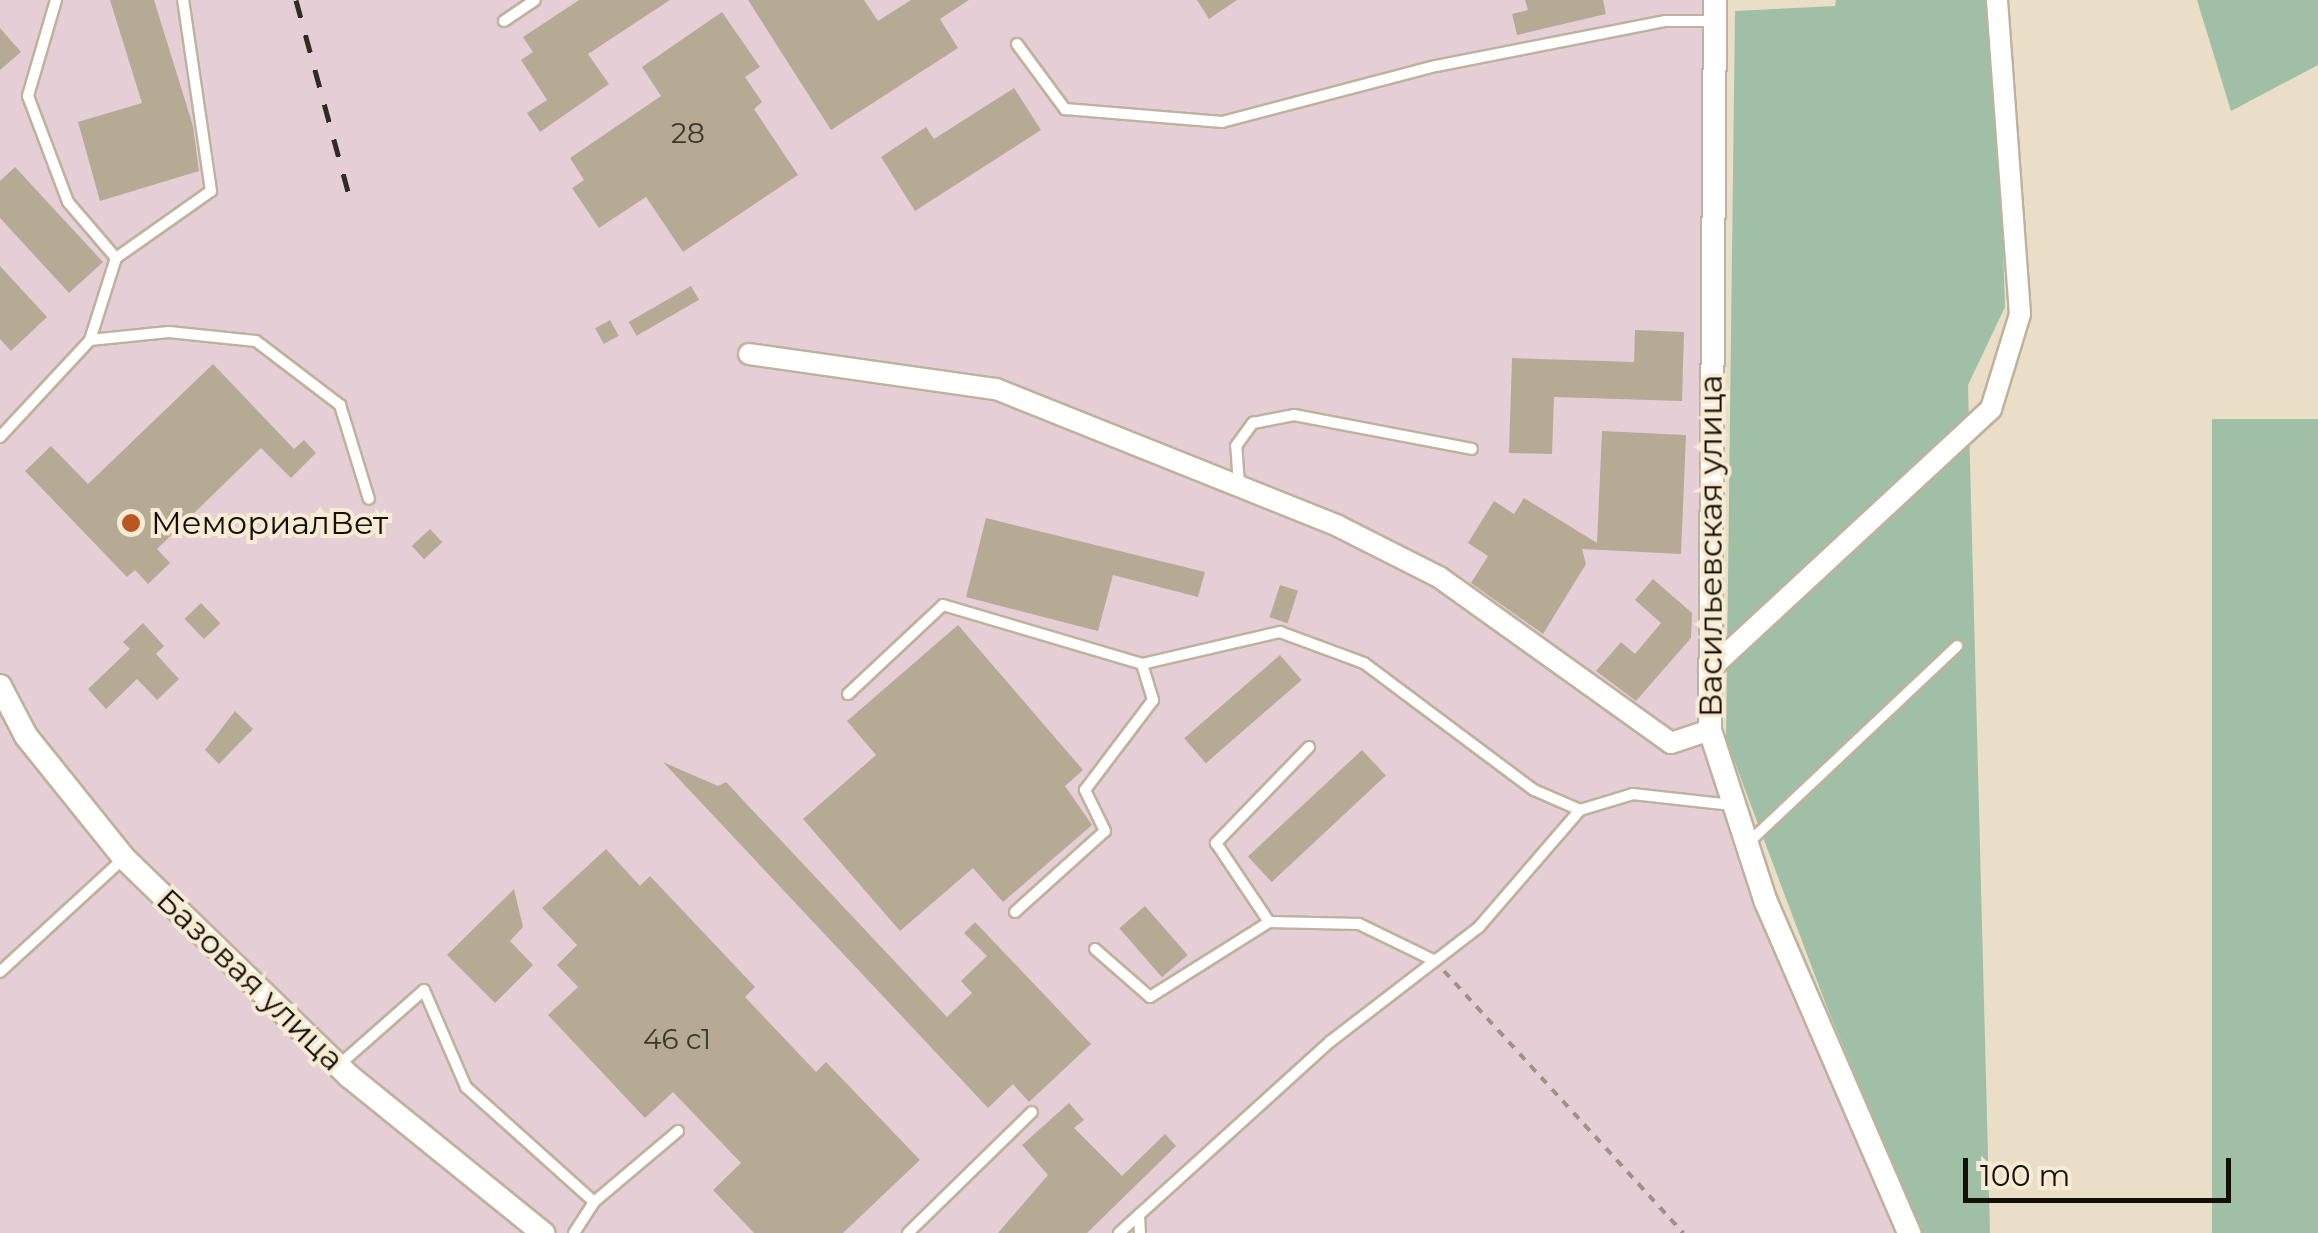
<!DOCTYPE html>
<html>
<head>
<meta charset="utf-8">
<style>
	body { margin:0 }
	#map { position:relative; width:2318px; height:1233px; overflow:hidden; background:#ebdec7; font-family:Montserrat,sans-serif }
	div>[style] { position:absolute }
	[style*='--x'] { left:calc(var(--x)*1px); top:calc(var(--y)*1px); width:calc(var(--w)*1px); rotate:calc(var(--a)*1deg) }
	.industrial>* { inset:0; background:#e6ced7 }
	.green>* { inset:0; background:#9fc0a6; transform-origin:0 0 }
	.building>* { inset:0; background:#b6aa94; transform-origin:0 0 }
	.path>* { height:4px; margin-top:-2px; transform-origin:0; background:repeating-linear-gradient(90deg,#9d9382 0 8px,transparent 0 16px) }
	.roads { filter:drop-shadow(2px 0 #bfb29c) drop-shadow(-2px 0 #bfb29c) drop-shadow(0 2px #bfb29c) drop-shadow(0 -2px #bfb29c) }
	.service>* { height:10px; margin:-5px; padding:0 5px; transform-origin:5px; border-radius:5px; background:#fff }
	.minor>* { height:20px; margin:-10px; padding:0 10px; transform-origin:10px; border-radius:10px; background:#fff }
	.tertiary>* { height:22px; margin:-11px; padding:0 11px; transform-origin:11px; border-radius:11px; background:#fff }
	.rail>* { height:5px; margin-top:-2.5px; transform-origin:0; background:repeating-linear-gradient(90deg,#312c22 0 18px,transparent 0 36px) }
	.dots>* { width:28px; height:28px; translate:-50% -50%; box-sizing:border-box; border:5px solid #f8ebd4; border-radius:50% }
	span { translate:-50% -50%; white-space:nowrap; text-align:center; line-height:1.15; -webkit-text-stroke:8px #f8ebd4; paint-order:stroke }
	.number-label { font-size:28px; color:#3c362b }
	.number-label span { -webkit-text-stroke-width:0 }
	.poi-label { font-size:32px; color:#141008 }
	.left { translate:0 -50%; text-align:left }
	.street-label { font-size:32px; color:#141008 }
	.scale { position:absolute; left:1963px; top:1158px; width:268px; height:45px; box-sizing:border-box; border:5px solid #141008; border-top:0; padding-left:12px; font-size:30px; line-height:35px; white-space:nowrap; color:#141008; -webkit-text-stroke:8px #f8ebd4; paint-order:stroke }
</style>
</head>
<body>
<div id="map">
	<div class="industrial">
		<div style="clip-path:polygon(0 0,1715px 0,1710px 730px,1734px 814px,1909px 1233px,0 1233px)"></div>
	</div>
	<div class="green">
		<div style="clip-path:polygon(1836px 0,1995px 0,2005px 307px,1968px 385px,1990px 1233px,1922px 1233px,1828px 1010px,1726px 739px,1735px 11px,1835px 6px)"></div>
		<div style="clip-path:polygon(2197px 0,2318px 0,2318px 65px,2231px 111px)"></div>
		<div style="left:2318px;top:419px;width:814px;height:106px;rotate:90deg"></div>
	</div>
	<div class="building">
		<div style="clip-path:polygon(110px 0,154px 0,193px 126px,199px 171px,100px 201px,78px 122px,142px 103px)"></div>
		<div style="clip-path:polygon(579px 0,670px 0,588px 54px,609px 84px,540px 132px,527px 113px,547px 100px,521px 60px,533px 52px,523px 37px)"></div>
		<div style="clip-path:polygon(748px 0,864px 0,878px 21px,911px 0,969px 0,940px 19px,958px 48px,831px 130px)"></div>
		<div style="clip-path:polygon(1197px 0,1237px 0,1209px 19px)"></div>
		<div style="clip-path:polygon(1525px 0,1603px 0,1606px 14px,1517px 35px,1512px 14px,1528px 10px)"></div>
		<div style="clip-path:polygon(722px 12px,760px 67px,745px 77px,762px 102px,754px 109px,798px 175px,683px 252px,646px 197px,599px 228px,572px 188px,584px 180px,570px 158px,661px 96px,642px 67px)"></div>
		<div style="clip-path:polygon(0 28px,21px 52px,0 70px)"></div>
		<div style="clip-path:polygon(1014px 88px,1041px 130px,915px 211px,881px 157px,926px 127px,934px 139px)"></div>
		<div style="clip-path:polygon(15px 167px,103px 262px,69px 293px,0 218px,0 181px)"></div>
		<div style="clip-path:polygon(0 266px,47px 317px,11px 351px,0 339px)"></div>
		<div style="left:691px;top:286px;width:16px;height:72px;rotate:60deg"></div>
		<div style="left:610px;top:320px;width:18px;height:17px;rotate:61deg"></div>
		<div style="clip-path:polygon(1635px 330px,1684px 332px,1682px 401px,1554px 397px,1552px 454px,1509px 453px,1512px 358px,1634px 362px)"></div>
		<div style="clip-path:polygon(213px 364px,294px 449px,304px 440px,316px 453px,291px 478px,261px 448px,157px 549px,170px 563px,148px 584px,135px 570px,127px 577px,25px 471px,51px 446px,88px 484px)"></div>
		<div style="clip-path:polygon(1602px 431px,1686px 435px,1681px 554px,1582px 549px,1586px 564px,1543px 634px,1471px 583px,1488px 556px,1468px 543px,1494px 501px,1514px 514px,1524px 498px,1597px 543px)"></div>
		<div style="clip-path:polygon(986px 518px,1205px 572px,1198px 597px,1113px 575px,1098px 631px,966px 597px)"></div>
		<div style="left:430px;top:529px;width:18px;height:25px;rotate:47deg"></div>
		<div style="clip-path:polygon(1653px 579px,1692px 613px,1691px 638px,1636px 701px,1596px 671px,1621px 642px,1635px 654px,1661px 623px,1635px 600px)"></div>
		<div style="left:1280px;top:585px;width:19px;height:34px;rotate:18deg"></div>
		<div style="left:201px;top:603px;width:28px;height:23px;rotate:46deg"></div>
		<div style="clip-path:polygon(143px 623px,164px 646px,156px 654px,179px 679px,157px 700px,137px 679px,106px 709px,88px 689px,130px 649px,123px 642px)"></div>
		<div style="clip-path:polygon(958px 625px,1083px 770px,1065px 786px,1092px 825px,1003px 902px,973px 868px,900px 931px,803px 819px,876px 755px,847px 721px)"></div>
		<div style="left:1280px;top:655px;width:33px;height:127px;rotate:49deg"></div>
		<div style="clip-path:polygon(235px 711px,253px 729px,219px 764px,205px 750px)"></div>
		<div style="left:1362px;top:750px;width:35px;height:156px;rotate:47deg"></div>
		<div style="clip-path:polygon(663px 762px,718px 786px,726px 782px,947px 1017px,972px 993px,961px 981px,987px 956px,964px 933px,975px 922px,1091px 1044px,1029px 1102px,1013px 1084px,988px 1108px)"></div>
		<div style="clip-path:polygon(606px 849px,640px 886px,650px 876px,755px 987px,745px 997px,816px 1072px,826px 1062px,920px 1160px,843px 1233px,754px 1233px,713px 1190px,741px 1163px,673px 1092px,645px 1118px,548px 1015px,578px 987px,557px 965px,577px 945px,542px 908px)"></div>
		<div style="clip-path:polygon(514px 889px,523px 927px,510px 941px,533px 965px,495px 1003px,447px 955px)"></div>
		<div style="left:1145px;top:906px;width:65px;height:34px;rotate:49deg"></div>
		<div style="clip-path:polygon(1069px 1103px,1084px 1120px,1074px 1128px,1122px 1176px,1165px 1134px,1176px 1146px,1087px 1233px,998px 1233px,1048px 1175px,1022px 1145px)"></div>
	</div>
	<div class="path">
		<div style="--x:1444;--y:971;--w:355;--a:47.6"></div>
	</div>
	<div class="roads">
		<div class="service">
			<div style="--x:56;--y:0;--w:100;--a:106.3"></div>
			<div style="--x:28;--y:96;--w:113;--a:69.3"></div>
			<div style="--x:68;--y:202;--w:74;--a:49.4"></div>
			<div style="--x:504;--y:21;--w:37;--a:-34"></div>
			<div style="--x:1017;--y:44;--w:81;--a:53.6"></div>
			<div style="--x:1065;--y:109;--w:158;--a:4.7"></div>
			<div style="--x:1222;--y:122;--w:221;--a:-14.7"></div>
			<div style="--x:1436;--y:66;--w:234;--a:-11.1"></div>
			<div style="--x:1666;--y:21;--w:48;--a:0"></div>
			<div style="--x:90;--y:340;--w:86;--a:-72.4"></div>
			<div style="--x:116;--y:258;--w:116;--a:-35.2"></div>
			<div style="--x:211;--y:191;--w:193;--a:-98.3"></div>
			<div style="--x:0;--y:437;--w:132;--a:-47.1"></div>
			<div style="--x:90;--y:340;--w:79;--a:-5.8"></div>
			<div style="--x:169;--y:332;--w:87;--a:5.9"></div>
			<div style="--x:256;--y:341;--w:106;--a:37.3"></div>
			<div style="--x:340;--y:405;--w:98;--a:72.9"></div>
			<div style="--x:1239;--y:485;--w:39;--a:-94"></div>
			<div style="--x:1236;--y:446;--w:29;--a:-54"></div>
			<div style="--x:1253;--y:423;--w:42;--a:-11"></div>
			<div style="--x:1294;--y:415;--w:181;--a:10.8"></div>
			<div style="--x:848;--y:694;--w:130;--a:-43.1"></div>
			<div style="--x:943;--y:605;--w:208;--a:16.5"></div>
			<div style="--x:1142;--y:664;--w:142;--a:-13.1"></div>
			<div style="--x:1280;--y:632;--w:90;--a:20.3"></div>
			<div style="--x:1364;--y:663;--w:212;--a:36.8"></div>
			<div style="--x:1534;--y:790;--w:50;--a:23.5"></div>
			<div style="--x:1580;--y:810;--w:55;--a:-16.8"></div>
			<div style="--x:1633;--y:794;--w:99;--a:6.4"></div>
			<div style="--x:1309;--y:747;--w:134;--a:134.1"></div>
			<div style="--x:1216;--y:843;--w:95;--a:56.1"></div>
			<div style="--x:1269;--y:922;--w:90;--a:1.3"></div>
			<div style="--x:1359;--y:924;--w:82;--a:25.9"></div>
			<div style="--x:1746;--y:845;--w:290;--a:-43.3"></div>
			<div style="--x:1015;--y:912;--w:121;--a:-42"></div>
			<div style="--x:1105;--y:831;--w:46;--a:-116"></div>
			<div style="--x:1085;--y:790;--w:113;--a:-52.9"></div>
			<div style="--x:1153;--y:700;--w:38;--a:-107"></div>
			<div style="--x:1095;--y:949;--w:73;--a:41.1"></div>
			<div style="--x:1150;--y:997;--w:141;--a:-32.2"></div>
			<div style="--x:0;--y:972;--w:167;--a:-42.6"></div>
			<div style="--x:339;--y:1065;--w:113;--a:-41.4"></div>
			<div style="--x:424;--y:990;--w:106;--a:66.6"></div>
			<div style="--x:466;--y:1087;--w:172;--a:41.9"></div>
			<div style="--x:594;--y:1202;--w:110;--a:-40.2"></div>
			<div style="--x:1139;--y:1215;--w:18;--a:87"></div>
			<div style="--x:574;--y:1233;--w:37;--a:-57"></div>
			<div style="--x:908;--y:1233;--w:173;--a:-44.3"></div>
			<div style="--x:1119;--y:1233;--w:286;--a:-42.2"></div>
			<div style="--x:1331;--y:1041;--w:187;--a:-37.6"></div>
			<div style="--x:1479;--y:927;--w:155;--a:-49.2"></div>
		</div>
		<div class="minor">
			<div style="--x:749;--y:354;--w:249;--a:8.1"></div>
			<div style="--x:996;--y:389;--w:368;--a:21.8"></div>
			<div style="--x:1338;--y:526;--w:113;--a:26.8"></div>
			<div style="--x:1439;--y:577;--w:285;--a:35.6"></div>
			<div style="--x:1671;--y:743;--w:41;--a:-18.4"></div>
			<div style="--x:1709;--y:670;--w:384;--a:-42.8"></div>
			<div style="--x:1991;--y:409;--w:99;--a:-73"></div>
			<div style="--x:2020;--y:314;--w:315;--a:-94.2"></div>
		</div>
		<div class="tertiary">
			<div style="--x:1715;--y:0;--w:730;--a:90.39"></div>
			<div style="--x:1710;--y:730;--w:181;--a:72"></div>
			<div style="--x:1766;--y:902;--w:361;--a:66.6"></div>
			<div style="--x:0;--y:686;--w:56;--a:62.5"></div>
			<div style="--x:26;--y:736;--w:156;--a:51.2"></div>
			<div style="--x:124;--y:858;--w:313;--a:44.1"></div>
			<div style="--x:349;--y:1076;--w:250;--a:39"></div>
		</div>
	</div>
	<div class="rail">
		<div style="--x:296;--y:0;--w:209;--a:74.8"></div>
	</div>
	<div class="dots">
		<div style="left:131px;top:523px;background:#ba561f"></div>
	</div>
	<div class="number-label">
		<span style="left:688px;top:133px">28</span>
		<span style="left:677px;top:1039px">46 с1</span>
	</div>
	<div class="poi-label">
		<span class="left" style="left:151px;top:523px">МемориалВет</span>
	</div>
	<div class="street-label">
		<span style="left:1711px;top:546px;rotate:-90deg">Васильевская улица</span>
		<span style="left:250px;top:980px;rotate:44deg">Базовая улица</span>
	</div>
	<div class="scale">100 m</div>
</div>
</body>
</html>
